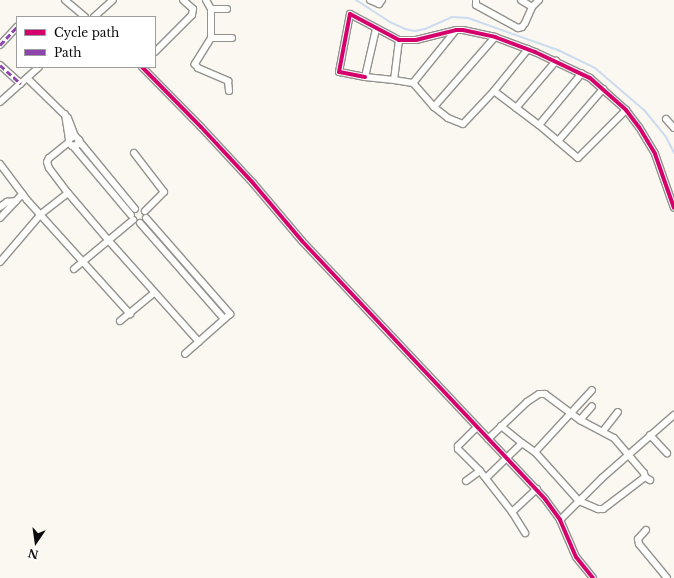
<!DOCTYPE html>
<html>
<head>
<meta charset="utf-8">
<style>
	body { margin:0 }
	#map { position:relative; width:674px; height:578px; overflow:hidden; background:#faf8f0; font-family:"Libre Baskerville",serif }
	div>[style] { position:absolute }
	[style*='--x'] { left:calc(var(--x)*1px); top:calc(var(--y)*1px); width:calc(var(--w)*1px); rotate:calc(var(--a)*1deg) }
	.stream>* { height:2px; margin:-1px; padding:0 1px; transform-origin:1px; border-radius:1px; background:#ccdbef }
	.roads { filter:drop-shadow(1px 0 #93928f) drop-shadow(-1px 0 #93928f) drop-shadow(0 1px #93928f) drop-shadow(0 -1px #93928f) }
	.minor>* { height:6px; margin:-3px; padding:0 3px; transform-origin:3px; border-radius:3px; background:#fefefd }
	.quiet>* { height:3px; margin-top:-1.5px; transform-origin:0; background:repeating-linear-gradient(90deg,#8e44ad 0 6px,transparent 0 9px) }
	.cycleway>* { height:4px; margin:-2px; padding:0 2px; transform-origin:2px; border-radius:2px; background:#d6006c }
	span { translate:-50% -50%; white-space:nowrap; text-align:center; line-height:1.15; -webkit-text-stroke:4px #fff; paint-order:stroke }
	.legend { position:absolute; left:16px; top:16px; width:140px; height:52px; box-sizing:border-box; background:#fff; border:1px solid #9e9e9e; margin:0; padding:5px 7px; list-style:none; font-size:12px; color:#0c0c0c }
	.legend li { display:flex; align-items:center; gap:8px; height:20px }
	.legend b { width:20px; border:1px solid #9e9e9e }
	.north { position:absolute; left:16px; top:522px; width:40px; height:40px; -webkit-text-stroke:3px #fff; paint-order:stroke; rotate:193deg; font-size:11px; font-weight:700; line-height:16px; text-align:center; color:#0c0c0c }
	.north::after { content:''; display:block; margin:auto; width:14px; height:18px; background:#0c0c0c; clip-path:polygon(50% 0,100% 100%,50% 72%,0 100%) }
</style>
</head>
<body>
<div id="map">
	<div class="stream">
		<div style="--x:356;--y:0;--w:40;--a:32.9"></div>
		<div style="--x:390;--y:22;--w:17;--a:25"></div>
		<div style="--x:405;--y:29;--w:10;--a:11"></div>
		<div style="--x:415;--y:31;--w:10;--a:-11"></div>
		<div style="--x:425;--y:29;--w:30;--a:-24"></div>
		<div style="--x:452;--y:17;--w:16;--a:4"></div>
		<div style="--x:468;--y:18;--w:96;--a:19.6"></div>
		<div style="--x:558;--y:50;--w:41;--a:25.9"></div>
		<div style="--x:595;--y:68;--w:66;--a:40.7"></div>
		<div style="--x:645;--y:111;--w:33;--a:51"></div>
		<div style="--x:666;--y:137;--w:18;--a:63"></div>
	</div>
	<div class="roads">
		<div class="minor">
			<div style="--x:65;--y:0;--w:26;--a:40"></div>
			<div style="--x:206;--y:0;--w:10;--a:61"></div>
			<div style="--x:211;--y:9;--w:29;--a:90"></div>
			<div style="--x:211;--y:38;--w:31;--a:122"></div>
			<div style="--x:195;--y:64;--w:5;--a:53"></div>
			<div style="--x:198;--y:68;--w:33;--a:23"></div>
			<div style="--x:228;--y:81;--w:10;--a:84"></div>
			<div style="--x:370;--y:0;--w:10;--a:24"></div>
			<div style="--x:379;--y:4;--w:5;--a:-53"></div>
			<div style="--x:476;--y:0;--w:5;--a:90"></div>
			<div style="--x:476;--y:5;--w:48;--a:28.7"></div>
			<div style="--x:518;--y:28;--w:4;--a:-14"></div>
			<div style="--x:522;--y:27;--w:5;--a:-53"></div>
			<div style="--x:525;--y:23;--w:17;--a:-66"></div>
			<div style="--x:532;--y:7;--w:13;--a:-148"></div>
			<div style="--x:532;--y:7;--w:10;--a:-45"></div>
			<div style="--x:211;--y:9;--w:16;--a:0"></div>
			<div style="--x:94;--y:17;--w:25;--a:-42"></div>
			<div style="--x:376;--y:29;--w:49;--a:102.9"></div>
			<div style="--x:365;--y:77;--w:29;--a:6"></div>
			<div style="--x:495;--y:37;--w:93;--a:131.1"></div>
			<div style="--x:434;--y:107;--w:18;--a:38"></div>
			<div style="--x:448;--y:118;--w:16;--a:22"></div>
			<div style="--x:463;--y:124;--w:45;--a:-46.8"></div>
			<div style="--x:494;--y:91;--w:56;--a:37.1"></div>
			<div style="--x:539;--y:125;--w:51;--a:40.2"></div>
			<div style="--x:578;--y:158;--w:68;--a:-45"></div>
			<div style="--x:211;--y:38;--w:21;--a:0"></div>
			<div style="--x:399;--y:40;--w:40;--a:97.1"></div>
			<div style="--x:394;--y:80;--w:19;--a:9"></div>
			<div style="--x:0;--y:45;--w:25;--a:-47"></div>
			<div style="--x:155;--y:52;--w:52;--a:-45"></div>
			<div style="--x:192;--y:15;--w:6;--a:-81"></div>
			<div style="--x:193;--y:9;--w:13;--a:-138"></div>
			<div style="--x:0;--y:65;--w:28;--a:42"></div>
			<div style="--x:142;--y:67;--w:84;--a:45.5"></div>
			<div style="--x:201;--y:127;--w:76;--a:47.1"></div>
			<div style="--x:253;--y:183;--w:76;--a:49.8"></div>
			<div style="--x:302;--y:241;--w:354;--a:46.7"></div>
			<div style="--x:545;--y:499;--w:26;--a:54"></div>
			<div style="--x:560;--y:520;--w:40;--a:66.6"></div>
			<div style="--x:576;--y:557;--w:27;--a:51"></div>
			<div style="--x:365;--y:77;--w:26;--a:-169"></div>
			<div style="--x:339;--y:72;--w:59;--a:-79.3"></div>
			<div style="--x:350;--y:14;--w:55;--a:28"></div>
			<div style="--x:399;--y:40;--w:17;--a:0"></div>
			<div style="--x:416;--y:40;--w:41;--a:-14"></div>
			<div style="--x:456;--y:30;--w:7;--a:0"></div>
			<div style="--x:463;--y:30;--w:33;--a:12"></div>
			<div style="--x:495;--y:37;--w:43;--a:20.6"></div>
			<div style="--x:535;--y:52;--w:61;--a:25.3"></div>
			<div style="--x:590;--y:78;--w:48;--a:41.6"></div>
			<div style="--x:626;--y:110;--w:21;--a:53"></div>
			<div style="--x:639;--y:127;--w:31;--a:59"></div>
			<div style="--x:655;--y:154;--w:57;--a:70.6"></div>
			<div style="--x:27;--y:78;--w:57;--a:44.3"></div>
			<div style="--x:68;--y:118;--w:19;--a:69"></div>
			<div style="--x:75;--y:136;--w:6;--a:45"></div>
			<div style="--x:79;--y:140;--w:5;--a:112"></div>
			<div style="--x:77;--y:145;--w:5;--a:169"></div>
			<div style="--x:72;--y:146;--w:4;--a:-135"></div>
			<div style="--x:69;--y:143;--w:4;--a:-90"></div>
			<div style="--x:69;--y:139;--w:7;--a:-27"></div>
			<div style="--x:494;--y:91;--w:54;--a:-51"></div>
			<div style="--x:0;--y:102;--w:52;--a:-41.9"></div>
			<div style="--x:434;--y:107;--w:32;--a:-131"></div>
			<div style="--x:413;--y:83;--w:68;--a:-50.9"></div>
			<div style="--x:516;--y:108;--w:62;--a:-49.6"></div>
			<div style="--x:65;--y:114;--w:25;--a:81"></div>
			<div style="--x:666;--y:119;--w:12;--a:48"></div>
			<div style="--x:539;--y:125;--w:67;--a:-50.4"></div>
			<div style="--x:79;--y:141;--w:88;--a:50.5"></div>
			<div style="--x:558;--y:141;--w:69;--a:-49.1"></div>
			<div style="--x:69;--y:142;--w:26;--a:141"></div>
			<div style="--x:49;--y:158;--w:4;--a:117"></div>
			<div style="--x:47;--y:162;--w:6;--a:72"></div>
			<div style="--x:49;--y:168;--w:31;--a:53"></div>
			<div style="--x:68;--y:193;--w:63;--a:49.5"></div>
			<div style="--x:109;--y:241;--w:135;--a:48.3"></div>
			<div style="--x:73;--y:146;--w:90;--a:50"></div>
			<div style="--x:134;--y:153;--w:49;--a:52.4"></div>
			<div style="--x:164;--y:192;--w:27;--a:135"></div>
			<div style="--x:0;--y:164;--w:45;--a:53.1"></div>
			<div style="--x:27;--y:200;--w:154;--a:47.9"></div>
			<div style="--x:0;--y:207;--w:9;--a:-36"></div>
			<div style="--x:7;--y:202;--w:9;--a:-6"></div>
			<div style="--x:0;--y:218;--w:33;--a:-47"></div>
			<div style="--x:146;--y:218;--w:128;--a:48.8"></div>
			<div style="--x:230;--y:314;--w:60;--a:138.4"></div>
			<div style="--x:140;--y:223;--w:128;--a:48.8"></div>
			<div style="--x:0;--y:262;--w:63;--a:-49.5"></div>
			<div style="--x:41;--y:214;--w:34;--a:-38"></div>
			<div style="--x:74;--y:269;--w:77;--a:-39.7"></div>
			<div style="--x:120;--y:321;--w:44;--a:-39.5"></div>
			<div style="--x:580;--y:420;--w:18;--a:-49"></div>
			<div style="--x:501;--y:426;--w:27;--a:39"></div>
			<div style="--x:477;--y:427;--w:27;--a:135"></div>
			<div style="--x:458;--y:446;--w:3;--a:90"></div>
			<div style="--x:458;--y:449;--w:31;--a:45"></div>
			<div style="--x:480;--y:471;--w:52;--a:52"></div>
			<div style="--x:512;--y:512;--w:34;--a:-43"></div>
			<div style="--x:603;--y:431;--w:24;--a:-52"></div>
			<div style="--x:650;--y:435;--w:25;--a:47"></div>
			<div style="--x:488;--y:439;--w:54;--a:-43.5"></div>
			<div style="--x:527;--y:402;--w:14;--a:-34"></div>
			<div style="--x:539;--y:394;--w:6;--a:0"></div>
			<div style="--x:545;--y:394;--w:44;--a:36.6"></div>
			<div style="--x:580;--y:420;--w:38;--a:28"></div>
			<div style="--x:614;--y:438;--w:46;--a:49.4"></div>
			<div style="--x:644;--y:473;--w:4;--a:76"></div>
			<div style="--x:645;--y:477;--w:6;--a:31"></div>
			<div style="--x:535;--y:452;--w:84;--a:-47.4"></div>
			<div style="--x:486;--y:478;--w:50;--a:-44.2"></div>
			<div style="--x:522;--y:443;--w:16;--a:35"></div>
			<div style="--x:535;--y:452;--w:66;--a:48.1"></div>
			<div style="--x:579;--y:501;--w:21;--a:23"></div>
			<div style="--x:598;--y:509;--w:5;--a:0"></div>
			<div style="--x:603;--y:509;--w:53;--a:-37.3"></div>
			<div style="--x:466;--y:481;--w:17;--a:-36"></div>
			<div style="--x:512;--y:512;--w:25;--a:58"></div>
			<div style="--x:560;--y:520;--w:59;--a:-45"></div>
			<div style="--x:602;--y:478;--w:96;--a:-41.2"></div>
			<div style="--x:646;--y:530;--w:12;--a:132"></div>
			<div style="--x:638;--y:539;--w:5;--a:79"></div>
			<div style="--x:639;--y:544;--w:44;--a:50.5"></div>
		</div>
	</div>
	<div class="quiet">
		<div style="--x:0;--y:45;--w:25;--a:-47"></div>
		<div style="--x:0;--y:65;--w:28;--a:42"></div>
	</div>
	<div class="cycleway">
		<div style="--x:142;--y:67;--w:84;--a:45.5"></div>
		<div style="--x:201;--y:127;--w:76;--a:47.1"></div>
		<div style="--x:253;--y:183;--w:76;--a:49.8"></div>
		<div style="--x:302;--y:241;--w:354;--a:46.7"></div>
		<div style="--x:545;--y:499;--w:26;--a:54"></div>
		<div style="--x:560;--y:520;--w:40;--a:66.6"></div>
		<div style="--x:576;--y:557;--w:27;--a:51"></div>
		<div style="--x:365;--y:77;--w:26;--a:-169"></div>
		<div style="--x:339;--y:72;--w:59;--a:-79.3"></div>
		<div style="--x:350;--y:14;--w:55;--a:28"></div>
		<div style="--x:399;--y:40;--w:17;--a:0"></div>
		<div style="--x:416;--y:40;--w:41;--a:-14"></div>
		<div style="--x:456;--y:30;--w:7;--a:0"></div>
		<div style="--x:463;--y:30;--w:33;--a:12"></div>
		<div style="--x:495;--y:37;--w:43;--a:20.6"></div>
		<div style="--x:535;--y:52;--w:61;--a:25.3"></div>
		<div style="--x:590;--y:78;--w:48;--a:41.6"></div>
		<div style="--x:626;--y:110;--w:21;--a:53"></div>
		<div style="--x:639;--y:127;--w:31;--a:59"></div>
		<div style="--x:655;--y:154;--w:57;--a:70.6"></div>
	</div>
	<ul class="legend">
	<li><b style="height:5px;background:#d6006c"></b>Cycle path</li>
	<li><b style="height:5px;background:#8e44ad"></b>Path</li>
	</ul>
	<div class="north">N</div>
</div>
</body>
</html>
